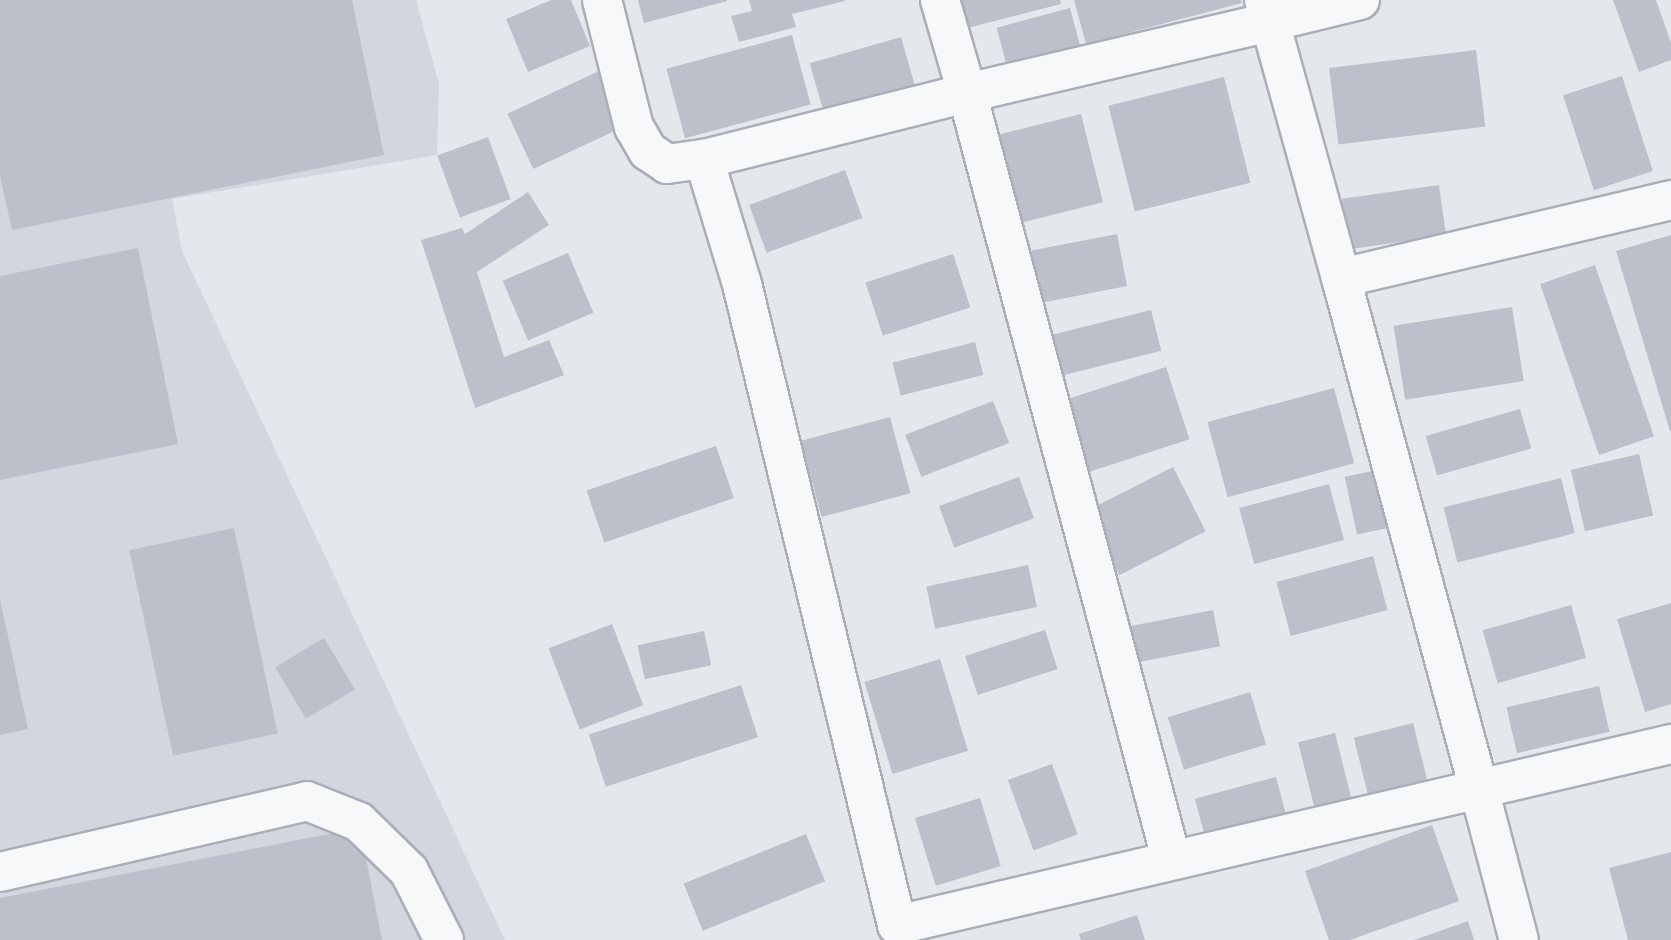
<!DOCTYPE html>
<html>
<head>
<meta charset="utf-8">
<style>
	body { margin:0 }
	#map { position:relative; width:1671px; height:940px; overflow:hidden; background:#e4e7ec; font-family:Ubuntu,sans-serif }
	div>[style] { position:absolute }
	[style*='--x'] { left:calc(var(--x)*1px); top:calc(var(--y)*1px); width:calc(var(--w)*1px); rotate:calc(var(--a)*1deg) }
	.built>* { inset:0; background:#d2d6de }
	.building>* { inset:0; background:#bbc0ca; transform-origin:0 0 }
	.roads { filter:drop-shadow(2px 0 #a9aeb7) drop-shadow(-2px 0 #a9aeb7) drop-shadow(0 2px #a9aeb7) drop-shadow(0 -2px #a9aeb7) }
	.minor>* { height:38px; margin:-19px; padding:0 19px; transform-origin:19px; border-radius:19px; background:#f7f8fa }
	span { translate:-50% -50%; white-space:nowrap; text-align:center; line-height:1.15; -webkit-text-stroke:5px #f4f6f9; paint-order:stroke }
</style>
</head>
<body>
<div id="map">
	<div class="built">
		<div style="clip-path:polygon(0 0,416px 0,439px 84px,437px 155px,172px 199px,182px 251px,505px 940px,0 940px)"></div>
	</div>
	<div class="building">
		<div style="clip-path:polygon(0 0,352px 0,384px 155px,12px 230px,0 175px)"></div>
		<div style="clip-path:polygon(551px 0,571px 0,590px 46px,528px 72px,506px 19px)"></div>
		<div style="clip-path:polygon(638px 0,727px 0,727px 1px,644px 23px)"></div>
		<div style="clip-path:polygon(749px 0,845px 0,845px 1px,792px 14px,796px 27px,739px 42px,731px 16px,752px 11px)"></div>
		<div style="clip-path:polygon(944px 0,1060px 0,1061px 4px,952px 32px)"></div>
		<div style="clip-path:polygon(1074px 0,1241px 0,1242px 3px,1086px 44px)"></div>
		<div style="clip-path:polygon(1613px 0,1656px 0,1671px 43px,1671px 60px,1639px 72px)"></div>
		<div style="left:1070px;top:8px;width:42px;height:76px;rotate:75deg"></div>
		<div style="left:792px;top:35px;width:72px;height:130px;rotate:75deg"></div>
		<div style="left:901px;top:37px;width:52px;height:95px;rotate:74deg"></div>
		<div style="left:1476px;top:50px;width:77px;height:148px;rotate:83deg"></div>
		<div style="left:599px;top:71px;width:61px;height:101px;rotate:65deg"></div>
		<div style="left:1622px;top:76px;width:100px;height:62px;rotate:72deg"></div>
		<div style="left:1224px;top:77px;width:109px;height:119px;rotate:76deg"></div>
		<div style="left:1081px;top:114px;width:91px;height:92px;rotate:76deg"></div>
		<div style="left:488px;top:137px;width:66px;height:54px;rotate:70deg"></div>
		<div style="left:845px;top:170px;width:51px;height:102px;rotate:70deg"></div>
		<div style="left:1439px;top:185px;width:51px;height:98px;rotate:82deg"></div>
		<div style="clip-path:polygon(528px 192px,549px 225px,477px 272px,504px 357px,549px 340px,564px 375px,475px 408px,421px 240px,462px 228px,465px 234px)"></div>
		<div style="left:1117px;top:234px;width:53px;height:87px;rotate:79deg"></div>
		<div style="clip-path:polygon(1671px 235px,1671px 431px,1670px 431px,1616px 251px)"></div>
		<div style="clip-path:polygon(138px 248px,178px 444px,0 480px,0 276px)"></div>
		<div style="left:568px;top:253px;width:65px;height:71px;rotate:67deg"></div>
		<div style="left:953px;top:254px;width:56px;height:92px;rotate:72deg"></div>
		<div style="left:1595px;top:265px;width:181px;height:58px;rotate:71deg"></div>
		<div style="left:1512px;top:307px;width:75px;height:120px;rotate:81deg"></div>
		<div style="left:1151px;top:310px;width:42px;height:103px;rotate:76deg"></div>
		<div style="left:975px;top:342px;width:34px;height:85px;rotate:76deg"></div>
		<div style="left:1166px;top:367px;width:76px;height:105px;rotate:72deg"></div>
		<div style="left:1334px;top:388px;width:78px;height:131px;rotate:75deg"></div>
		<div style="left:993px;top:401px;width:45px;height:94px;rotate:69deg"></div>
		<div style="left:1520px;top:409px;width:41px;height:98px;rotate:74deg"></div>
		<div style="left:890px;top:417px;width:79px;height:92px;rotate:75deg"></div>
		<div style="left:716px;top:446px;width:55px;height:137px;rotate:71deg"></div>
		<div style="left:1639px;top:454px;width:63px;height:70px;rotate:77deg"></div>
		<div style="left:1173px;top:467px;width:72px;height:97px;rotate:63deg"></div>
		<div style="left:1377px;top:470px;width:59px;height:33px;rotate:78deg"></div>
		<div style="left:1019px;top:477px;width:44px;height:85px;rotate:70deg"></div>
		<div style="left:1561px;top:478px;width:57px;height:121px;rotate:76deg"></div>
		<div style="left:1329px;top:484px;width:58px;height:93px;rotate:75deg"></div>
		<div style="left:234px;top:528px;width:210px;height:107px;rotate:78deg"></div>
		<div style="left:1373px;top:556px;width:56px;height:100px;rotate:75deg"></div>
		<div style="left:1028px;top:565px;width:43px;height:104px;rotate:78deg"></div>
		<div style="clip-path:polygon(0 599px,28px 729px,0 735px)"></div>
		<div style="clip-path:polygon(1671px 603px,1671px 704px,1645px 712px,1617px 619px)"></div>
		<div style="left:1571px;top:605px;width:55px;height:92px;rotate:74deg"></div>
		<div style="left:1213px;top:610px;width:37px;height:90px;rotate:79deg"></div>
		<div style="left:612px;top:624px;width:87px;height:68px;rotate:69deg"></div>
		<div style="left:1045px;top:630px;width:41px;height:84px;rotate:72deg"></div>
		<div style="left:704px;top:631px;width:35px;height:68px;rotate:78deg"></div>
		<div style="left:324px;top:638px;width:60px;height:57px;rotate:59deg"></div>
		<div style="left:940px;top:659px;width:96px;height:79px;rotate:73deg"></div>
		<div style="left:741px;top:685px;width:55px;height:160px;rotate:72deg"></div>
		<div style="left:1599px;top:686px;width:47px;height:95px;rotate:77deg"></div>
		<div style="left:1250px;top:692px;width:55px;height:86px;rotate:73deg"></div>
		<div style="left:1413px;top:723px;width:65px;height:61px;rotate:76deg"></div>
		<div style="left:1335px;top:733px;width:79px;height:38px;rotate:76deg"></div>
		<div style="left:1052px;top:764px;width:75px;height:47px;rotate:70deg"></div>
		<div style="left:1276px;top:777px;width:50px;height:84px;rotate:75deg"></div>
		<div style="left:980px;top:798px;width:71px;height:68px;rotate:73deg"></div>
		<div style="clip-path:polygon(1432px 825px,1459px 901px,1350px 940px,1329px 940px,1305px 871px)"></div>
		<div style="clip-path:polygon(360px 828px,382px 940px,0 940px,0 898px)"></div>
		<div style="left:806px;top:834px;width:51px;height:132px;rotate:68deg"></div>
		<div style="clip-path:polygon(1671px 852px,1671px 940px,1628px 940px,1609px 868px)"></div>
		<div style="clip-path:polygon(1137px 915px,1145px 940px,1081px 940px,1079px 934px)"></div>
		<div style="clip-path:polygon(1468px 921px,1474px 940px,1414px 940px)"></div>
	</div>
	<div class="roads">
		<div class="minor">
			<div style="--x:602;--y:0;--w:131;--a:75.9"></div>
			<div style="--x:634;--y:127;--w:28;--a:60"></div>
			<div style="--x:648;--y:151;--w:23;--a:34"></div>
			<div style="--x:667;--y:164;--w:37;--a:-8"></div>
			<div style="--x:940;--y:0;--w:97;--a:73.8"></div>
			<div style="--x:967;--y:93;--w:311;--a:-13.2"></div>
			<div style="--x:1270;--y:22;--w:23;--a:-105"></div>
			<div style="--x:1360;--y:0;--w:93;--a:166.3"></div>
			<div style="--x:1270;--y:22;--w:266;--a:74.5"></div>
			<div style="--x:1341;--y:278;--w:339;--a:-13.3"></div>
			<div style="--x:1341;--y:278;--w:529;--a:74.89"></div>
			<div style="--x:1479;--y:789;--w:197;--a:-13.2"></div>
			<div style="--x:1171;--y:858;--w:792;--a:-104.93"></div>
			<div style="--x:967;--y:93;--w:271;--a:165.9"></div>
			<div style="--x:704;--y:159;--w:131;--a:73.1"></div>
			<div style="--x:742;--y:284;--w:659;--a:76.41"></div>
			<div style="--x:897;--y:925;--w:598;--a:-13.15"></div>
			<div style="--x:1479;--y:789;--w:156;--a:75.2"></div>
			<div style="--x:0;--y:872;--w:315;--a:-13"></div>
			<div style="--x:307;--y:801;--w:56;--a:22"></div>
			<div style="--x:359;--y:822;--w:70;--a:44.4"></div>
			<div style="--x:409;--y:871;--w:77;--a:63.1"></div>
		</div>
	</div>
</div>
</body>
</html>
